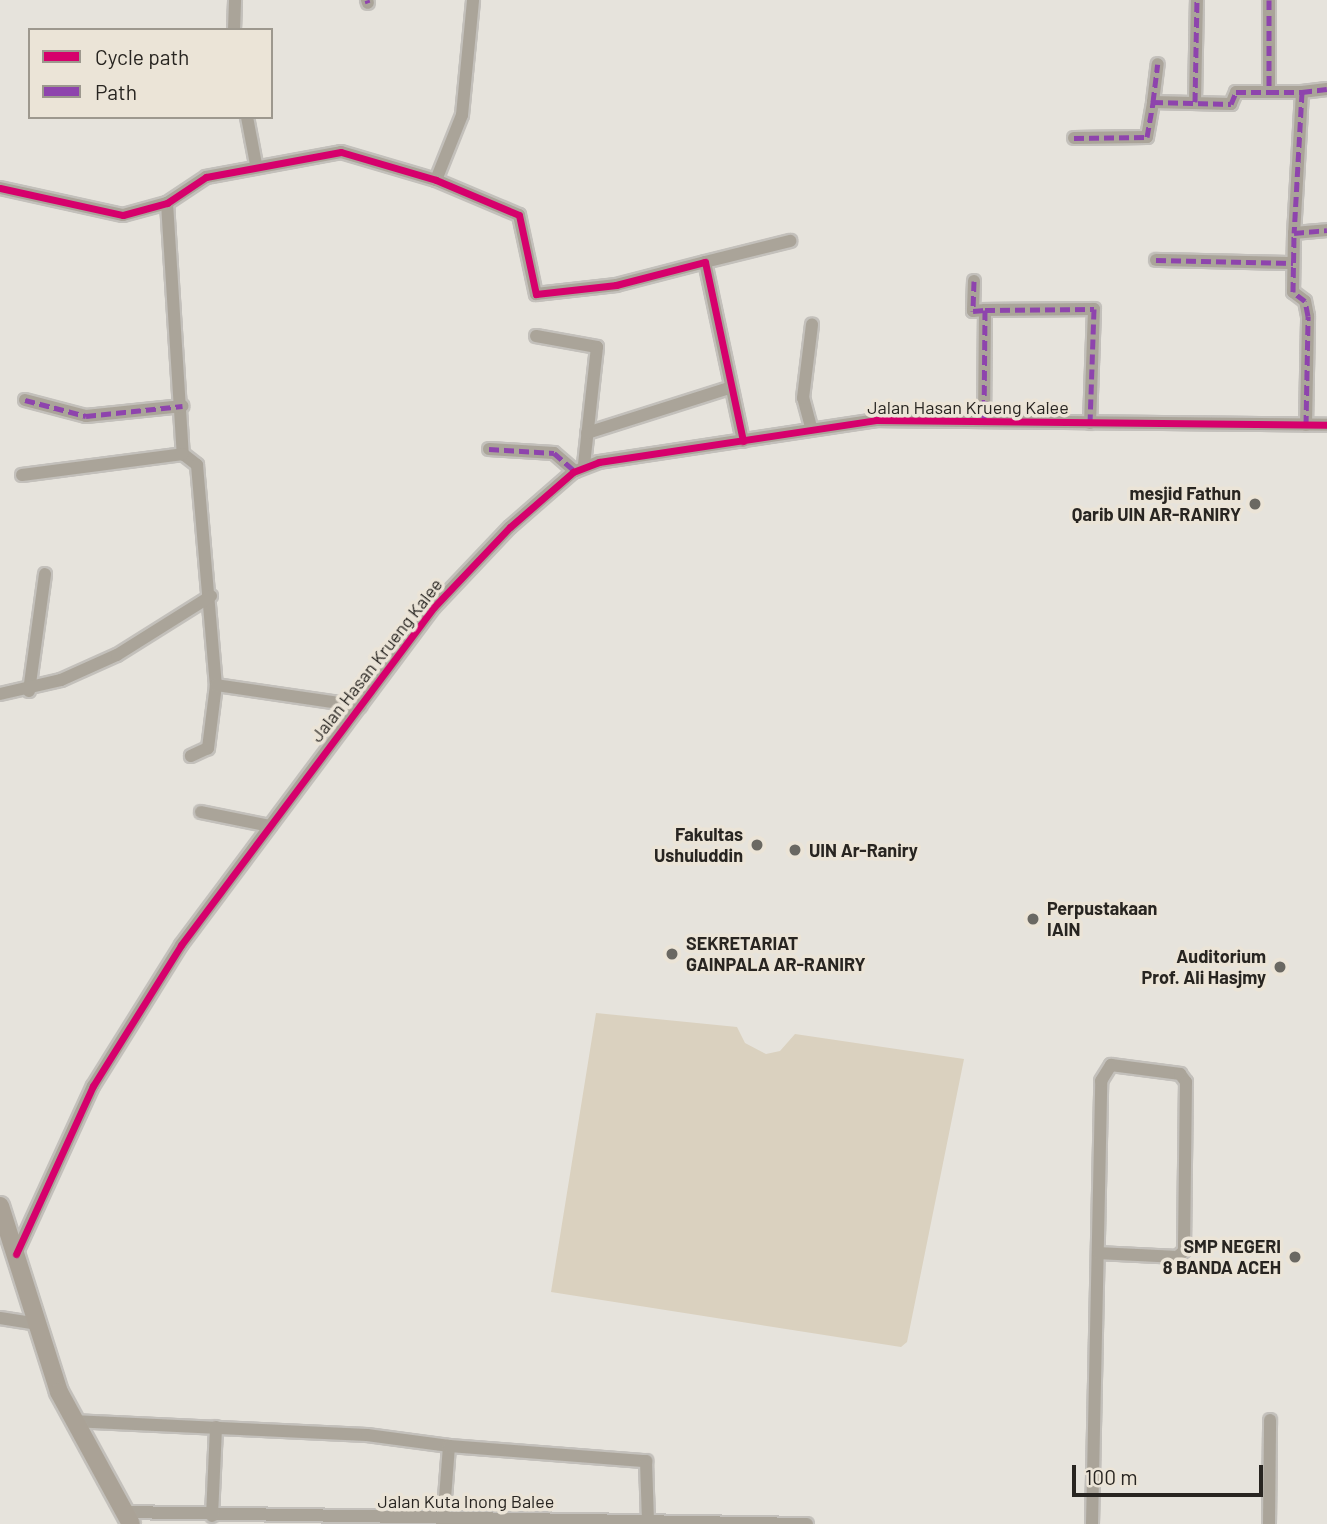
<!DOCTYPE html>
<html>
<head>
<meta charset="utf-8">
<style>
	body { margin:0 }
	#map { position:relative; width:1327px; height:1524px; overflow:hidden; background:#e6e3dc; font-family:Barlow,sans-serif }
	div>[style] { position:absolute }
	[style*='--x'] { left:calc(var(--x)*1px); top:calc(var(--y)*1px); width:calc(var(--w)*1px); rotate:calc(var(--a)*1deg) }
	.green>* { inset:0; background:#dad1bf }
	.roads { filter:drop-shadow(2px 0 #c3c0bb) drop-shadow(-2px 0 #c3c0bb) drop-shadow(0 2px #c3c0bb) drop-shadow(0 -2px #c3c0bb) }
	.street>* { height:12px; margin:-6px; padding:0 6px; transform-origin:6px; border-radius:6px; background:#aaa499 }
	.secondary>* { height:18px; margin:-9px; padding:0 9px; transform-origin:9px; border-radius:9px; background:#aaa296 }
	.quiet>* { height:5px; margin-top:-2.5px; transform-origin:0; background:repeating-linear-gradient(90deg,#8e44ad 0 10px,transparent 0 15px) }
	.cycleway>* { height:7px; margin:-3.5px; padding:0 3.5px; transform-origin:3.5px; border-radius:3.5px; background:#d6006c }
	.dots>* { width:19px; height:19px; translate:-50% -50%; box-sizing:border-box; border:4px solid #ebe4d7; border-radius:50% }
	span { translate:-50% -50%; white-space:nowrap; text-align:center; line-height:1.15; -webkit-text-stroke:7px #ebe4d7; paint-order:stroke }
	.street-label { font-size:18px; color:#282521 }
	.poi-label { font-size:18px; color:#282521; font-weight:700 }
	.right { translate:-100% -50%; text-align:right }
	.left { translate:0 -50%; text-align:left }
	.legend { position:absolute; left:28px; top:28px; width:245px; height:91px; box-sizing:border-box; background:#ebe4d7; border:2px solid #9d988e; margin:0; padding:9px 12px; list-style:none; font-size:21px; color:#282521 }
	.legend li { display:flex; align-items:center; gap:14px; height:35px }
	.legend b { width:35px; border:2px solid #9d988e }
	.scale { position:absolute; left:1072px; top:1465px; width:191px; height:32px; box-sizing:border-box; border:4px solid #282521; border-top:0; padding-left:9px; font-size:21px; line-height:24px; white-space:nowrap; color:#282521; -webkit-text-stroke:5px #ebe4d7; paint-order:stroke }
</style>
</head>
<body>
<div id="map">
	<div class="green">
		<div style="clip-path:polygon(596px 1013px,737px 1027px,745px 1043px,766px 1054px,780px 1051px,795px 1034px,964px 1059px,907px 1342px,901px 1347px,551px 1292px)"></div>
	</div>
	<div class="roads">
		<div class="street">
			<div style="--x:367;--y:0;--w:3;--a:72"></div>
			<div style="--x:1269;--y:0;--w:92;--a:90"></div>
			<div style="--x:1269;--y:92;--w:33;--a:0"></div>
			<div style="--x:1302;--y:92;--w:141;--a:93.2"></div>
			<div style="--x:234;--y:30;--w:30;--a:-88"></div>
			<div style="--x:1302;--y:92;--w:25;--a:-7"></div>
			<div style="--x:1153;--y:102;--w:38;--a:-83"></div>
			<div style="--x:1195;--y:102;--w:102;--a:-88.9"></div>
			<div style="--x:247;--y:117;--w:48;--a:79.2"></div>
			<div style="--x:1074;--y:138;--w:73;--a:-0.8"></div>
			<div style="--x:1147;--y:137;--w:36;--a:-80"></div>
			<div style="--x:1153;--y:102;--w:78;--a:1.5"></div>
			<div style="--x:1231;--y:104;--w:13;--a:-67"></div>
			<div style="--x:1236;--y:92;--w:33;--a:0"></div>
			<div style="--x:436;--y:180;--w:70;--a:-68.2"></div>
			<div style="--x:462;--y:115;--w:116;--a:-84.5"></div>
			<div style="--x:0;--y:188;--w:126;--a:12.4"></div>
			<div style="--x:123;--y:215;--w:46;--a:-15.3"></div>
			<div style="--x:167;--y:203;--w:47;--a:-33.7"></div>
			<div style="--x:206;--y:177;--w:137;--a:-10.5"></div>
			<div style="--x:341;--y:152;--w:99;--a:16.4"></div>
			<div style="--x:436;--y:180;--w:90;--a:22.9"></div>
			<div style="--x:519;--y:215;--w:81;--a:77.9"></div>
			<div style="--x:536;--y:294;--w:81;--a:-6.4"></div>
			<div style="--x:616;--y:285;--w:92;--a:-14.5"></div>
			<div style="--x:705;--y:262;--w:183;--a:78"></div>
			<div style="--x:167;--y:203;--w:252;--a:86.4"></div>
			<div style="--x:183;--y:454;--w:18;--a:38"></div>
			<div style="--x:197;--y:465;--w:221;--a:85.1"></div>
			<div style="--x:216;--y:685;--w:64;--a:97.2"></div>
			<div style="--x:208;--y:748;--w:19;--a:155"></div>
			<div style="--x:1156;--y:260;--w:137;--a:1.3"></div>
			<div style="--x:705;--y:262;--w:88;--a:-13.9"></div>
			<div style="--x:974;--y:281;--w:30;--a:92"></div>
			<div style="--x:973;--y:311;--w:12;--a:-5"></div>
			<div style="--x:985;--y:310;--w:110;--a:90.5"></div>
			<div style="--x:985;--y:310;--w:109;--a:-0.5"></div>
			<div style="--x:1094;--y:309;--w:114;--a:92"></div>
			<div style="--x:536;--y:336;--w:62;--a:10.2"></div>
			<div style="--x:597;--y:347;--w:119;--a:96.3"></div>
			<div style="--x:25;--y:400;--w:63;--a:14.7"></div>
			<div style="--x:86;--y:416;--w:97;--a:-5.9"></div>
			<div style="--x:1306;--y:425;--w:109;--a:-88.9"></div>
			<div style="--x:1308;--y:316;--w:15;--a:-101"></div>
			<div style="--x:1305;--y:301;--w:15;--a:-143"></div>
			<div style="--x:1293;--y:292;--w:59;--a:-89"></div>
			<div style="--x:1294;--y:233;--w:33;--a:-5"></div>
			<div style="--x:811;--y:427;--w:30;--a:-105"></div>
			<div style="--x:803;--y:398;--w:74;--a:-83"></div>
			<div style="--x:587;--y:433;--w:149;--a:-17.6"></div>
			<div style="--x:489;--y:449;--w:65;--a:3.5"></div>
			<div style="--x:554;--y:453;--w:28;--a:41"></div>
			<div style="--x:22;--y:475;--w:162;--a:-7.4"></div>
			<div style="--x:216;--y:685;--w:146;--a:8.3"></div>
			<div style="--x:29;--y:691;--w:118;--a:-82.2"></div>
			<div style="--x:0;--y:694;--w:63;--a:-12.9"></div>
			<div style="--x:61;--y:680;--w:61;--a:-24.1"></div>
			<div style="--x:117;--y:655;--w:111;--a:-32.1"></div>
			<div style="--x:201;--y:812;--w:70;--a:11.5"></div>
			<div style="--x:16;--y:1254;--w:185;--a:-65.4"></div>
			<div style="--x:93;--y:1086;--w:166;--a:-58"></div>
			<div style="--x:181;--y:945;--w:422;--a:-53.2"></div>
			<div style="--x:434;--y:607;--w:110;--a:-46.5"></div>
			<div style="--x:510;--y:527;--w:84;--a:-41.1"></div>
			<div style="--x:573;--y:472;--w:28;--a:-21"></div>
			<div style="--x:599;--y:462;--w:280;--a:-8.6"></div>
			<div style="--x:876;--y:420;--w:451;--a:0.6"></div>
			<div style="--x:0;--y:1318;--w:37;--a:9"></div>
			<div style="--x:72;--y:1421;--w:295;--a:2.7"></div>
			<div style="--x:367;--y:1435;--w:83;--a:7.6"></div>
			<div style="--x:449;--y:1446;--w:78;--a:94.4"></div>
			<div style="--x:449;--y:1446;--w:198;--a:4.4"></div>
			<div style="--x:646;--y:1461;--w:60;--a:88.1"></div>
			<div style="--x:124;--y:1512;--w:683;--a:1.01"></div>
			<div style="--x:212;--y:1516;--w:89;--a:-87.4"></div>
			<div style="--x:1092;--y:1524;--w:443;--a:-88.8"></div>
			<div style="--x:1101;--y:1081;--w:19;--a:-58"></div>
			<div style="--x:1111;--y:1065;--w:70;--a:7.4"></div>
			<div style="--x:1180;--y:1074;--w:10;--a:53"></div>
			<div style="--x:1186;--y:1082;--w:169;--a:90.7"></div>
			<div style="--x:1184;--y:1251;--w:9;--a:139"></div>
			<div style="--x:1177;--y:1257;--w:79;--a:-177.1"></div>
			<div style="--x:1269;--y:1524;--w:104;--a:-89.4"></div>
		</div>
		<div class="secondary">
			<div style="--x:0;--y:1206;--w:195;--a:72.4"></div>
			<div style="--x:59;--y:1392;--w:150;--a:61.4"></div>
		</div>
	</div>
	<div class="quiet">
		<div style="--x:367;--y:0;--w:3;--a:72"></div>
		<div style="--x:1269;--y:0;--w:92;--a:90"></div>
		<div style="--x:1269;--y:92;--w:33;--a:0"></div>
		<div style="--x:1302;--y:92;--w:141;--a:93.2"></div>
		<div style="--x:1302;--y:92;--w:25;--a:-7"></div>
		<div style="--x:1153;--y:102;--w:38;--a:-83"></div>
		<div style="--x:1195;--y:102;--w:102;--a:-88.9"></div>
		<div style="--x:1074;--y:138;--w:73;--a:-0.8"></div>
		<div style="--x:1147;--y:137;--w:36;--a:-80"></div>
		<div style="--x:1153;--y:102;--w:78;--a:1.5"></div>
		<div style="--x:1231;--y:104;--w:13;--a:-67"></div>
		<div style="--x:1236;--y:92;--w:33;--a:0"></div>
		<div style="--x:1156;--y:260;--w:137;--a:1.3"></div>
		<div style="--x:974;--y:281;--w:30;--a:92"></div>
		<div style="--x:973;--y:311;--w:12;--a:-5"></div>
		<div style="--x:985;--y:310;--w:110;--a:90.5"></div>
		<div style="--x:985;--y:310;--w:109;--a:-0.5"></div>
		<div style="--x:1094;--y:309;--w:114;--a:92"></div>
		<div style="--x:25;--y:400;--w:63;--a:14.7"></div>
		<div style="--x:86;--y:416;--w:97;--a:-5.9"></div>
		<div style="--x:1306;--y:425;--w:109;--a:-88.9"></div>
		<div style="--x:1308;--y:316;--w:15;--a:-101"></div>
		<div style="--x:1305;--y:301;--w:15;--a:-143"></div>
		<div style="--x:1293;--y:292;--w:59;--a:-89"></div>
		<div style="--x:1294;--y:233;--w:33;--a:-5"></div>
		<div style="--x:489;--y:449;--w:65;--a:3.5"></div>
		<div style="--x:554;--y:453;--w:28;--a:41"></div>
	</div>
	<div class="cycleway">
		<div style="--x:0;--y:188;--w:126;--a:12.4"></div>
		<div style="--x:123;--y:215;--w:46;--a:-15.3"></div>
		<div style="--x:167;--y:203;--w:47;--a:-33.7"></div>
		<div style="--x:206;--y:177;--w:137;--a:-10.5"></div>
		<div style="--x:341;--y:152;--w:99;--a:16.4"></div>
		<div style="--x:436;--y:180;--w:90;--a:22.9"></div>
		<div style="--x:519;--y:215;--w:81;--a:77.9"></div>
		<div style="--x:536;--y:294;--w:81;--a:-6.4"></div>
		<div style="--x:616;--y:285;--w:92;--a:-14.5"></div>
		<div style="--x:705;--y:262;--w:183;--a:78"></div>
		<div style="--x:16;--y:1254;--w:185;--a:-65.4"></div>
		<div style="--x:93;--y:1086;--w:166;--a:-58"></div>
		<div style="--x:181;--y:945;--w:422;--a:-53.2"></div>
		<div style="--x:434;--y:607;--w:110;--a:-46.5"></div>
		<div style="--x:510;--y:527;--w:84;--a:-41.1"></div>
		<div style="--x:573;--y:472;--w:28;--a:-21"></div>
		<div style="--x:599;--y:462;--w:280;--a:-8.6"></div>
		<div style="--x:876;--y:420;--w:451;--a:0.6"></div>
	</div>
	<div class="dots">
		<div style="left:1255px;top:504px;background:#6a6862"></div>
		<div style="left:757px;top:845px;background:#6a6862"></div>
		<div style="left:795px;top:850px;background:#6a6862"></div>
		<div style="left:1033px;top:919px;background:#6a6862"></div>
		<div style="left:672px;top:954px;background:#6a6862"></div>
		<div style="left:1280px;top:967px;background:#6a6862"></div>
		<div style="left:1295px;top:1257px;background:#6a6862"></div>
	</div>
	<div class="street-label">
		<span style="left:968px;top:407px">Jalan Hasan Krueng Kalee</span>
		<span style="left:376px;top:660px;rotate:-52deg">Jalan Hasan Krueng Kalee</span>
		<span style="left:466px;top:1501px">Jalan Kuta Inong Balee</span>
	</div>
	<div class="poi-label">
		<span class="right" style="left:1241px;top:504px">mesjid Fathun<br>Qarib UIN AR-RANIRY</span>
		<span class="right" style="left:743px;top:845px">Fakultas<br>Ushuluddin</span>
		<span class="left" style="left:809px;top:850px">UIN Ar-Raniry</span>
		<span class="left" style="left:1047px;top:919px">Perpustakaan<br>IAIN</span>
		<span class="left" style="left:686px;top:954px">SEKRETARIAT<br>GAINPALA AR-RANIRY</span>
		<span class="right" style="left:1266px;top:967px">Auditorium<br>Prof. Ali Hasjmy</span>
		<span class="right" style="left:1281px;top:1257px">SMP NEGERI<br>8 BANDA ACEH</span>
	</div>
	<ul class="legend">
	<li><b style="height:9px;background:#d6006c"></b>Cycle path</li>
	<li><b style="height:9px;background:#8e44ad"></b>Path</li>
	</ul>
	<div class="scale">100 m</div>
</div>
</body>
</html>
